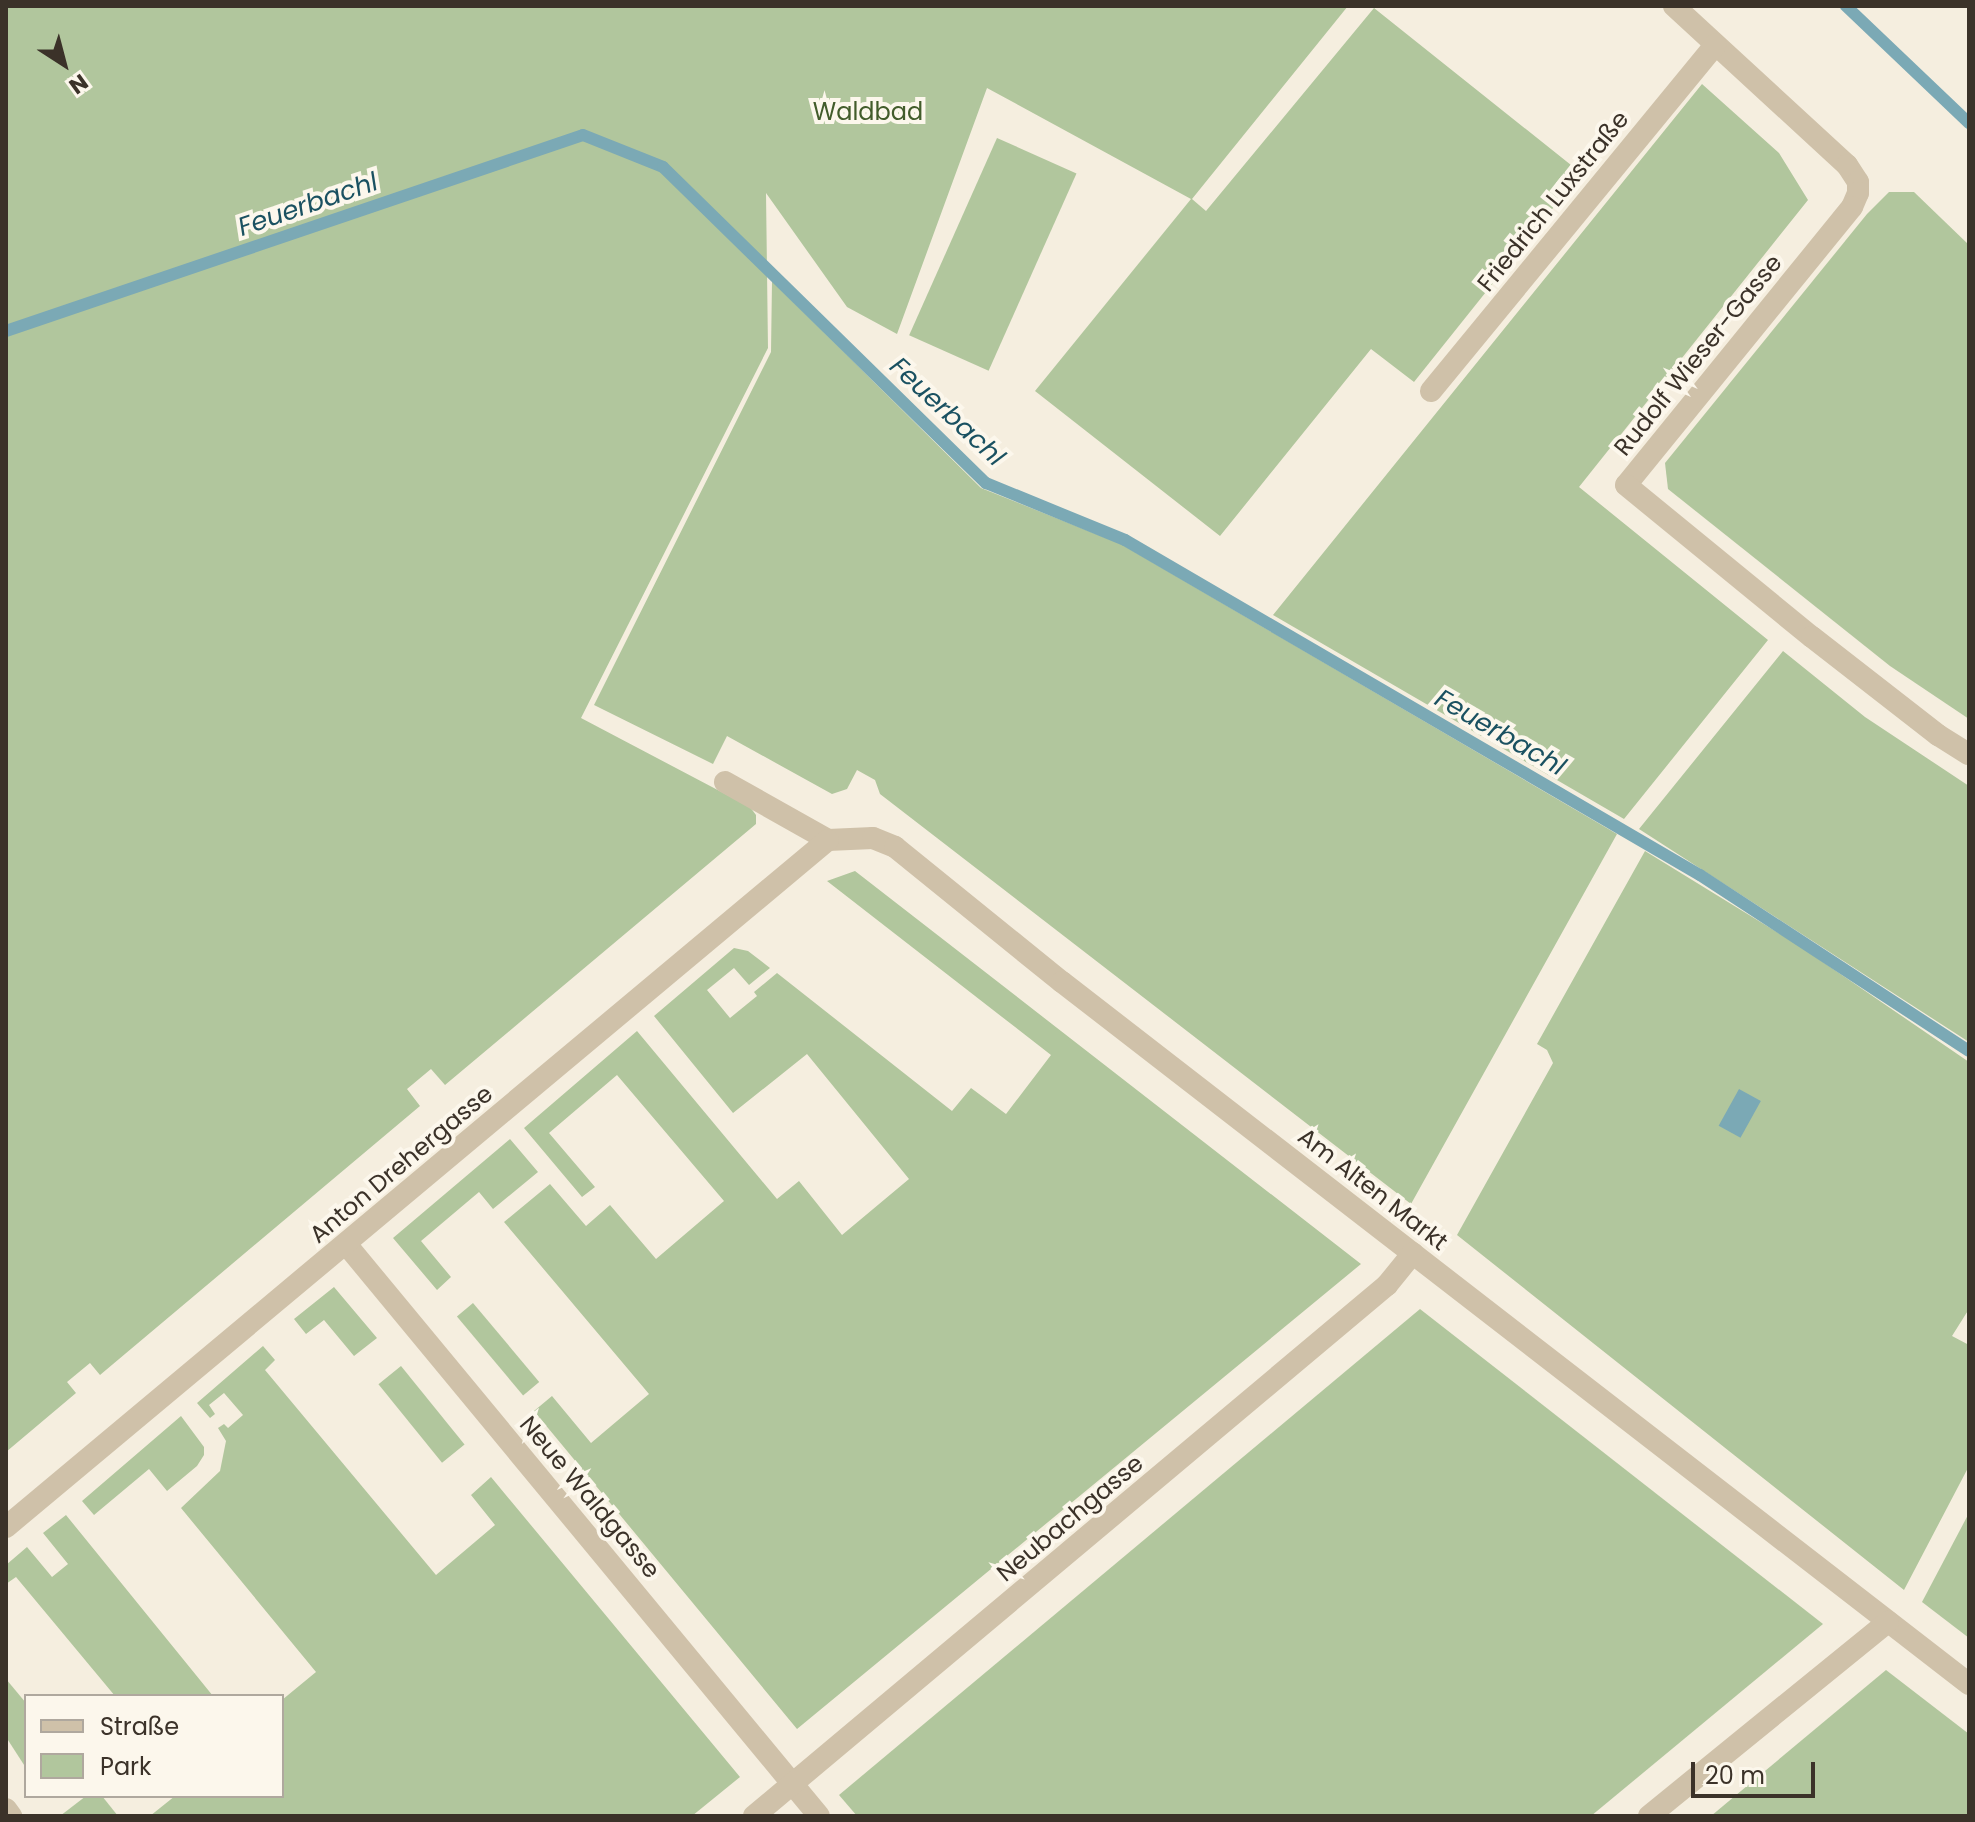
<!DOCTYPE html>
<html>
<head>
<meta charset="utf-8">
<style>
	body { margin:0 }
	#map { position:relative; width:1975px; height:1822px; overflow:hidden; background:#f5eedf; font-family:Poppins,sans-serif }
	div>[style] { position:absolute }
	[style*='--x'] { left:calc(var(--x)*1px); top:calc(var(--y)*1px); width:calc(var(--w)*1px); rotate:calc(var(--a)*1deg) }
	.green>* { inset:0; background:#b1c69d; transform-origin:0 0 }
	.water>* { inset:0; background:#7ba9b5; transform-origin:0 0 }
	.stream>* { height:12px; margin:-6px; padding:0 6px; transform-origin:6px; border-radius:6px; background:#7ba9b5 }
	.minor>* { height:22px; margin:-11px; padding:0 11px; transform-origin:11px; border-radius:11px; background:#cfc1a9 }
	span { translate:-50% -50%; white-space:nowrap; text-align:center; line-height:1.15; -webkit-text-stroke:8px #fcf7ec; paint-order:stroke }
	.park-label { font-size:24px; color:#425c2b }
	.street-label { font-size:24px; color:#3b3229 }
	.water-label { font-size:26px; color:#1a5161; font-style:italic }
	.frame { position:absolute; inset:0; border:8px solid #3b3229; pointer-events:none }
	.legend { position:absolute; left:24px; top:1694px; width:260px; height:104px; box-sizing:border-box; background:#fcf7ec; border:2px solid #afa89e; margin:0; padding:10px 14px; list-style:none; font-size:24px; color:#3b3229 }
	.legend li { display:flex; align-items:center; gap:16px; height:40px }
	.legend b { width:40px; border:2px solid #afa89e }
	.north { position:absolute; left:24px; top:24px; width:80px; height:80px; -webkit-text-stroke:6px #fcf7ec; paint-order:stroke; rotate:144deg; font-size:22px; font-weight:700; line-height:32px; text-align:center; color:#3b3229 }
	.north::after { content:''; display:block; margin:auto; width:28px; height:36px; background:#3b3229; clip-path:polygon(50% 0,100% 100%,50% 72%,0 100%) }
	.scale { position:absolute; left:1691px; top:1762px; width:124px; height:36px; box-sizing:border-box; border:4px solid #3b3229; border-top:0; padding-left:10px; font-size:24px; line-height:28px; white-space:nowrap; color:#3b3229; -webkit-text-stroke:6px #fcf7ec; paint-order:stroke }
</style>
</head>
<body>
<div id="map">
	<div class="green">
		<div style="clip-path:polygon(6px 6px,1348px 6px,1192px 199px,1206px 211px,1374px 8px,1581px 173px,1414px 382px,1371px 349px,1220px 536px,1035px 391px,1191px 199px,987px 88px,897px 334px,847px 307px,766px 193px,768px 348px,581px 718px,750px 807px,756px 815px,756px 824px,445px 1085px,431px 1069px,407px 1089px,420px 1106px,100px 1375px,90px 1363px,67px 1382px,76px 1393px,6px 1452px)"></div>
		<div style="clip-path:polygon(1702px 84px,1779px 153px,1808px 200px,1579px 487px,1768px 640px,1624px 819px,1273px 615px)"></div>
		<div style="left:997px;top:138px;width:87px;height:216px;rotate:24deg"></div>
		<div style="clip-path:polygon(1889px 192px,1914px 192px,1969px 245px,1969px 719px,1890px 666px,1668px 489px,1665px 463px,1867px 214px)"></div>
		<div style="clip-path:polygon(772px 281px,981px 488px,1121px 544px,1617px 834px,1411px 1204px,880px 794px,875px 780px,857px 770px,847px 789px,832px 794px,727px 736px,713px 764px,594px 705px,771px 352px)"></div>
		<div style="clip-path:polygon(1783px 651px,1865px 717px,1969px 786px,1969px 1042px,1639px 829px)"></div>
		<div style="clip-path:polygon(1645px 851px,1798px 945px,1969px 1062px,1969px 1309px,1952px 1336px,1969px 1345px,1969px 1466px,1904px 1590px,1457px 1235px,1553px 1063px,1547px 1050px,1537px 1044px)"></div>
		<div style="clip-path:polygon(855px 871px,1361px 1264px,797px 1729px,534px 1411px,552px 1396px,591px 1443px,649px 1394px,504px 1222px,550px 1184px,586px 1226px,610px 1205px,656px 1259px,724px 1201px,617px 1075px,549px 1133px,595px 1187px,582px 1197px,524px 1128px,637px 1031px,777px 1199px,799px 1181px,842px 1235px,909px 1179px,807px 1054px,733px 1113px,654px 1016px,734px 948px,748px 951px,770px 968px,749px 985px,734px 968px,707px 990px,730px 1018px,757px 996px,754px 992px,777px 973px,952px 1111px,971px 1088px,1006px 1114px,1051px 1055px,827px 881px)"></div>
		<div style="clip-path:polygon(510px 1139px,538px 1172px,493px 1209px,479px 1192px,421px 1241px,451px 1277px,437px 1290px,393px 1238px)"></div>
		<div style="clip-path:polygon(334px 1287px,377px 1338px,354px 1356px,324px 1320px,306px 1334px,294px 1319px)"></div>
		<div style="left:473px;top:1303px;width:103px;height:21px;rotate:50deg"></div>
		<div style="clip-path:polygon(1420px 1309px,1823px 1624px,1591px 1816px,857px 1816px,839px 1795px)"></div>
		<div style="clip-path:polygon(263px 1346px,275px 1360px,265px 1370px,436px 1575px,495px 1525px,471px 1495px,491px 1477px,740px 1777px,692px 1816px,150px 1816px,175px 1796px,282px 1796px,282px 1700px,316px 1672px,181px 1508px,220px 1471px,226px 1441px,218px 1428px,224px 1424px,228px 1428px,243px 1415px,224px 1393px,209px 1405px,215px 1414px,210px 1418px,197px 1403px)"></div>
		<div style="left:401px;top:1366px;width:101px;height:29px;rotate:51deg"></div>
		<div style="clip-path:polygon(181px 1416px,204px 1447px,204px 1455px,197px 1466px,167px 1491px,149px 1469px,94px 1515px,82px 1501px)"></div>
		<div style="clip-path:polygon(1969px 1513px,1969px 1638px,1922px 1602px)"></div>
		<div style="clip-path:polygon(66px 1515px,213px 1696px,115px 1696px,16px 1577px,6px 1584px,6px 1565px,27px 1547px,52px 1577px,68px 1564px,43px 1533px)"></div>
		<div style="clip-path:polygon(1886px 1670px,1969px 1734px,1969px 1816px,1711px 1816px)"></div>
		<div style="clip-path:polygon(6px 1679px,26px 1703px,26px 1768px,6px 1737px)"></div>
		<div style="clip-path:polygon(86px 1796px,102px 1796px,118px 1816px,60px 1816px)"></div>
	</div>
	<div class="water">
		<div style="left:1739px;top:1089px;width:25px;height:42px;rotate:29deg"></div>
	</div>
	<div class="stream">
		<div style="--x:1846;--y:6;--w:170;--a:43.6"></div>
		<div style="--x:6;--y:331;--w:609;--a:-18.76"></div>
		<div style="--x:583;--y:135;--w:86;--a:21.8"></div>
		<div style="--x:663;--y:167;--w:452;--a:44.4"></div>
		<div style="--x:986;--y:483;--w:150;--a:22.3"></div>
		<div style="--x:1125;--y:540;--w:665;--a:30.23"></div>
		<div style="--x:1700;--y:875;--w:321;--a:33.2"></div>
	</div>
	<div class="minor">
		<div style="--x:1674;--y:6;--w:235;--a:42.6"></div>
		<div style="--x:1847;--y:165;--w:20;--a:57"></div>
		<div style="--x:1858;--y:182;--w:11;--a:90"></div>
		<div style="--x:1858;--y:193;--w:15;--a:113"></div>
		<div style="--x:1852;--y:207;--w:358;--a:129.1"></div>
		<div style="--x:1626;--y:485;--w:240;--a:39.3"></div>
		<div style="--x:1812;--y:637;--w:160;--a:37.9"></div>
		<div style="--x:1938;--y:735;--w:36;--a:32"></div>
		<div style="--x:1431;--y:391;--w:448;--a:-50.6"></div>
		<div style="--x:725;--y:782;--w:118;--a:29.4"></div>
		<div style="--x:828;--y:840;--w:45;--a:-2.5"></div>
		<div style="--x:873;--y:838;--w:24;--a:22"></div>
		<div style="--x:895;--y:847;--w:215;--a:39"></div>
		<div style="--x:1062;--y:982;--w:1147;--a:37.74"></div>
		<div style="--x:346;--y:1244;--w:742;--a:50.41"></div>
		<div style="--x:6;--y:1527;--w:1071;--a:-39.89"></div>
		<div style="--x:6;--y:1809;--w:9;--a:54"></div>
		<div style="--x:754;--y:1816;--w:826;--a:-39.99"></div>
		<div style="--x:1387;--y:1285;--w:41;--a:-50.9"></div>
		<div style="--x:1649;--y:1816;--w:308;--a:-39.1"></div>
	</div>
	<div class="park-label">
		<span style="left:868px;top:112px">Waldbad</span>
	</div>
	<div class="street-label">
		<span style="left:1553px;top:201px;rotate:-51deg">Friedrich Luxstraße</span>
		<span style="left:1698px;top:355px;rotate:-51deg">Rudolf Wieser-Gasse</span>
		<span style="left:401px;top:1164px;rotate:-40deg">Anton Drehergasse</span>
		<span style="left:1373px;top:1189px;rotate:38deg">Am Alten Markt</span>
		<span style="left:590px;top:1497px;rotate:50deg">Neue Waldgasse</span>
		<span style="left:1070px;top:1518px;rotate:-40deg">Neubachgasse</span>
	</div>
	<div class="water-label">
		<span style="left:308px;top:205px;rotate:-19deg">Feuerbachl</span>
		<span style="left:947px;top:412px;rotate:43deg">Feuerbachl</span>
		<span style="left:1500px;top:733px;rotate:30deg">Feuerbachl</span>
	</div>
	<div class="frame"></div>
	<ul class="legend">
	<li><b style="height:10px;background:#cfc1a9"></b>Straße</li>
	<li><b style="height:22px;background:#b1c69d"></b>Park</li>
	</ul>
	<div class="north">N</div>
	<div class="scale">20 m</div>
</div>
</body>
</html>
